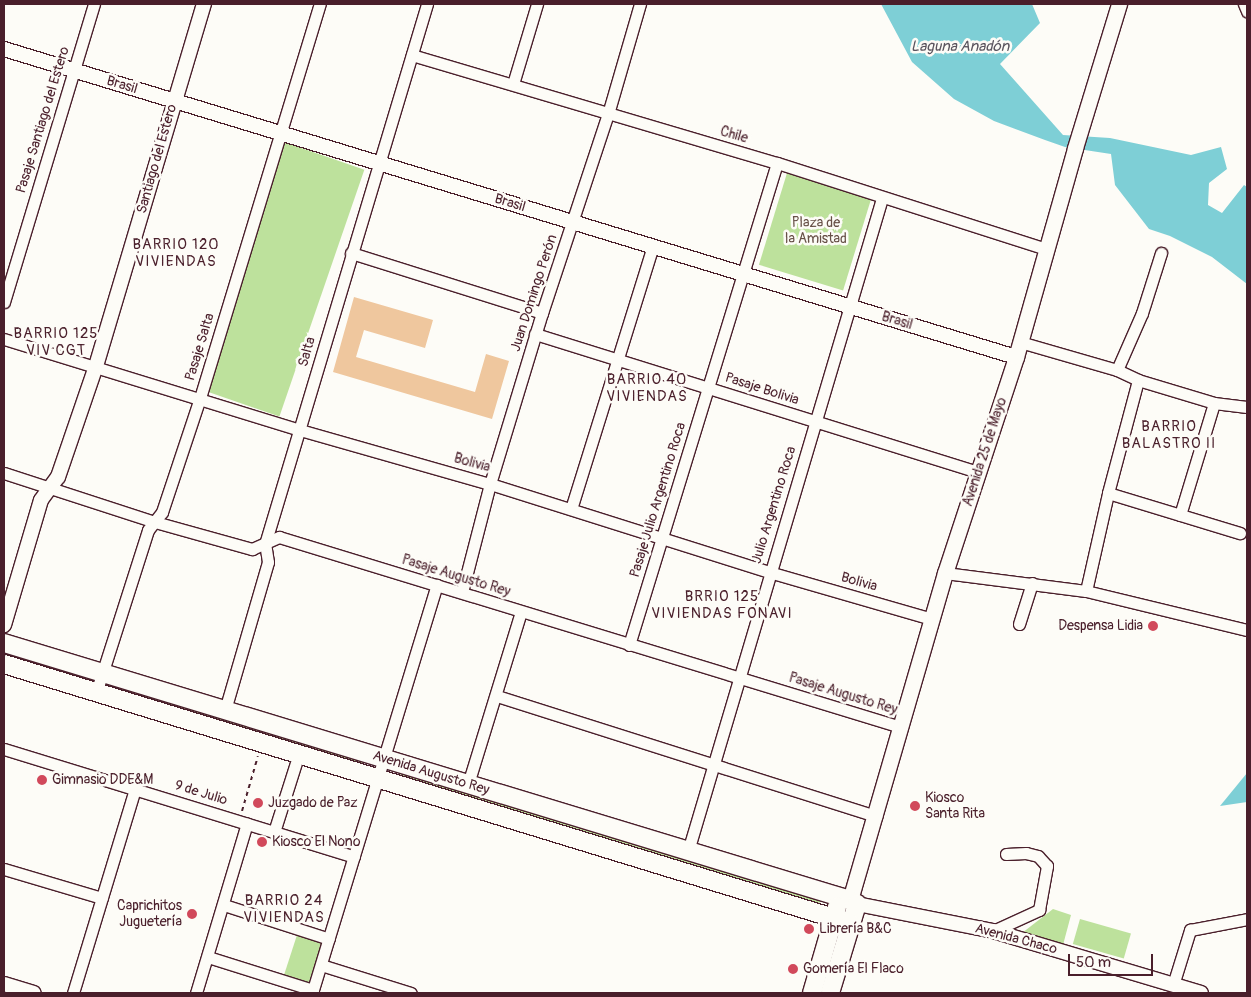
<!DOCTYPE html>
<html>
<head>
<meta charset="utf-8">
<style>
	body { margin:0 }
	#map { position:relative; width:1251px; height:997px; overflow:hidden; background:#fdfcf7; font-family:Pangolin,sans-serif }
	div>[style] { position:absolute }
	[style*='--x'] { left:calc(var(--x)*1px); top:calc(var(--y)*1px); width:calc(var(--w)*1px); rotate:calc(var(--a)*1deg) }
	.green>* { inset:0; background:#bde19c; transform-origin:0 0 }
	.water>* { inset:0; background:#7ecfd6 }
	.building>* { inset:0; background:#efc79e }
	.path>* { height:2px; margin-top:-1px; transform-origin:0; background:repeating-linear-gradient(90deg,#4a1f2b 0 4px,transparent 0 8px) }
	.roads { filter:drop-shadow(1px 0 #4a1f2b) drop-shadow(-1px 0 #4a1f2b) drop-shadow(0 1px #4a1f2b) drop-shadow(0 -1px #4a1f2b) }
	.minor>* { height:11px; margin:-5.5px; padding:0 5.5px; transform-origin:5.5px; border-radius:5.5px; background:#fdfcf7 }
	.tertiary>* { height:14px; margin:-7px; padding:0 7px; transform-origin:7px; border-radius:7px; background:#fdfcf7 }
	.secondary>* { height:15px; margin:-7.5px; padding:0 7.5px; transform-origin:7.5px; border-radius:7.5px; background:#fdfcf7 }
	.primary>* { height:18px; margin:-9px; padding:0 9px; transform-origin:9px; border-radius:9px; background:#fdfcf7 }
	.dots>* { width:14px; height:14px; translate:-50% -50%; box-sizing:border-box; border:2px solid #fdfcf7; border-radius:50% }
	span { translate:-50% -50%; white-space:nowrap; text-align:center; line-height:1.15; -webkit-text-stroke:5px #fdfcf7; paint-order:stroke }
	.street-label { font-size:14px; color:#4a1f2b }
	.park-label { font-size:14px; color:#675047 }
	.poi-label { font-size:14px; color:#4a1f2b }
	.right { translate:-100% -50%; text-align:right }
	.left { translate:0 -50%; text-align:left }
	.water-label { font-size:15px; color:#5a545e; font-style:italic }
	.neighbourhood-label { font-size:15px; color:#4a1f2b; letter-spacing:1px }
	.frame { position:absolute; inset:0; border:5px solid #4a1f2b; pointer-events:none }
	.scale { position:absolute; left:1068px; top:954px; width:85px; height:22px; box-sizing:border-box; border:2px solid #4a1f2b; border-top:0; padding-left:6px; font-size:15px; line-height:18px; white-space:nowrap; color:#4a1f2b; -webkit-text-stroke:4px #fdfcf7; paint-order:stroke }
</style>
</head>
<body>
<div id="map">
	<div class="green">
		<div style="left:284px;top:142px;width:85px;height:261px;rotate:19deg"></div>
		<div style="left:787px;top:173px;width:88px;height:96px;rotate:17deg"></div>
		<div style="left:16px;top:653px;width:64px;height:9px;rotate:17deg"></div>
		<div style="clip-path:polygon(120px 686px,363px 759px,361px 767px,119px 693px)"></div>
		<div style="left:402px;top:770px;width:438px;height:10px;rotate:17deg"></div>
		<div style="clip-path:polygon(1053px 909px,1071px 915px,1063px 945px,1022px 933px)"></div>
		<div style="left:1080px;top:919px;width:53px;height:26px;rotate:16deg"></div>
		<div style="left:297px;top:935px;width:26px;height:42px;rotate:18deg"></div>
	</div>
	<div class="water">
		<div style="clip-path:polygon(881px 4px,1032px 4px,1040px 23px,1000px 64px,1063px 135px,1110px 138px,1191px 155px,1221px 147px,1227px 169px,1209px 183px,1208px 205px,1222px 213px,1244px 185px,1247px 187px,1247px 284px,1212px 257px,1170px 236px,1149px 229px,1115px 185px,1111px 154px,1065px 147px,1045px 140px,994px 121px,954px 99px,912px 62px)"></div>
		<div style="clip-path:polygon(1247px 773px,1247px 802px,1220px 806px)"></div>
	</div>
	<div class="building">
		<div style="clip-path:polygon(354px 297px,433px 320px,425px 348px,364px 330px,356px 357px,475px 392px,486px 354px,509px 361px,492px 419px,333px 372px)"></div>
	</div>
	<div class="path">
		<div style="--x:242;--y:811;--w:57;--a:-73.8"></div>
	</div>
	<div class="roads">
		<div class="minor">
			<div style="--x:1244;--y:4;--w:8;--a:67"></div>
			<div style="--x:412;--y:55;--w:381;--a:16.5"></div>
			<div style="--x:777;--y:163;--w:282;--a:17.7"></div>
			<div style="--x:513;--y:84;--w:84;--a:-73.3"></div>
			<div style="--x:351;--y:253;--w:200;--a:17.4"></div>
			<div style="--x:4;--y:302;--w:311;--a:-73.2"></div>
			<div style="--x:535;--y:334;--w:465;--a:17.3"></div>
			<div style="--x:4;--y:339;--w:310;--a:17.1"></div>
			<div style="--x:300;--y:430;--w:198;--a:15.9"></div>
			<div style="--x:490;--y:484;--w:293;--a:17.5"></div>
			<div style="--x:769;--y:572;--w:170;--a:16.1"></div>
			<div style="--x:1020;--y:342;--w:101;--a:16.1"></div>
			<div style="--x:1117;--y:370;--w:23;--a:25"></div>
			<div style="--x:1138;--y:380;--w:79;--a:16.8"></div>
			<div style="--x:1214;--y:403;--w:33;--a:7"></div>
			<div style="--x:1117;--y:370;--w:62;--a:-66.3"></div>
			<div style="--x:1142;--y:313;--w:63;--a:-72.4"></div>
			<div style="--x:4;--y:473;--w:159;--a:18"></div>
			<div style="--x:155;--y:522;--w:101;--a:15.6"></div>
			<div style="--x:252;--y:549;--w:30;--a:-24"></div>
			<div style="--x:279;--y:537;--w:650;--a:16.99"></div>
			<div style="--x:1108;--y:493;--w:138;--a:16.9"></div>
			<div style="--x:571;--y:509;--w:275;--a:-72.7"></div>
			<div style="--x:1180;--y:515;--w:117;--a:-73.1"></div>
			<div style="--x:945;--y:573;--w:142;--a:7.3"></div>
			<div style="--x:1086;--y:591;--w:166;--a:13.6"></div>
			<div style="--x:1086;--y:591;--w:100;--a:-77.3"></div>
			<div style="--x:1108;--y:493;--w:117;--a:-75.1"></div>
			<div style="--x:462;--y:592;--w:112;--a:-75.5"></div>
			<div style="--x:490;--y:484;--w:179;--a:-73.1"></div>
			<div style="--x:542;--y:313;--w:210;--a:-71.7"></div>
			<div style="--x:608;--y:114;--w:115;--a:-73.8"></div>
			<div style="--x:1019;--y:624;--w:43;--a:-72.4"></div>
			<div style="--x:629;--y:645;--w:504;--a:-72.93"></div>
			<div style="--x:96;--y:693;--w:171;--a:-72.3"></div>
			<div style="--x:148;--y:530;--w:23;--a:-52"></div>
			<div style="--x:162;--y:512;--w:120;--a:-71.6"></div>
			<div style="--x:200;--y:398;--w:412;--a:-73.1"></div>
			<div style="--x:497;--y:696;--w:398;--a:17.6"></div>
			<div style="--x:225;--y:710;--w:154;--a:-73.8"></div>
			<div style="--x:268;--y:562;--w:18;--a:-99"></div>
			<div style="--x:265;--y:544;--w:564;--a:-73.3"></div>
			<div style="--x:4;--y:749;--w:366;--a:17.1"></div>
			<div style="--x:468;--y:784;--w:180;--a:-72.9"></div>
			<div style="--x:274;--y:832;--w:83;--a:-72.4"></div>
			<div style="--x:688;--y:851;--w:681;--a:-73.45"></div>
			<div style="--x:4;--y:869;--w:102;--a:16.5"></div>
			<div style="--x:224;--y:905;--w:110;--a:17.9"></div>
			<div style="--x:993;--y:931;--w:51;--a:-24.5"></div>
			<div style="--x:1039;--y:910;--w:45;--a:-79.7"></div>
			<div style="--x:1047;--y:866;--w:13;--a:-132"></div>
			<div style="--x:1038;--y:856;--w:12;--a:-166"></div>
			<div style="--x:1026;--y:853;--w:20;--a:177"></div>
			<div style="--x:208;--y:957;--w:110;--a:17.4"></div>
			<div style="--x:321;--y:965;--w:94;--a:17.3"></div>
			<div style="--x:1173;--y:985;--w:58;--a:-72.8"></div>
			<div style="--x:1190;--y:930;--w:58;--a:-10.9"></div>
			<div style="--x:73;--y:993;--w:213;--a:-73.1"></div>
			<div style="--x:196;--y:993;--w:177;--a:-73.3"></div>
			<div style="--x:312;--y:993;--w:427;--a:-73"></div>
		</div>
		<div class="tertiary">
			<div style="--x:4;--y:49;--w:1058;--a:16.93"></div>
			<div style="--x:4;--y:625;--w:130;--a:-73.5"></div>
			<div style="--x:41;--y:500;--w:29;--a:-54"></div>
			<div style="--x:58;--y:477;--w:117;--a:-71.1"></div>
			<div style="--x:96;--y:366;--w:378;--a:-73.4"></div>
			<div style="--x:857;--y:904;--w:139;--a:11.2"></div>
			<div style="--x:993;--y:931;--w:217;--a:16.6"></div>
			<div style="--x:4;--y:984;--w:31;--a:17"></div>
		</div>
		<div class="secondary">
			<div style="--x:850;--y:900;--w:341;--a:-73.8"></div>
			<div style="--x:945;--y:573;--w:227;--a:-71.8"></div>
			<div style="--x:1016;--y:357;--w:217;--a:-74.2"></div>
			<div style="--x:1075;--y:148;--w:151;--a:-73"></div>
		</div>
		<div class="primary">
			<div style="--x:4;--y:643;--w:884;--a:16.9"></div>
			<div style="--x:850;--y:900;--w:8;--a:30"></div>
			<div style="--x:857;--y:904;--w:93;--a:106.9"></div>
			<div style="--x:4;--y:664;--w:885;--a:17.02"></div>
			<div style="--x:812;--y:993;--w:90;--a:-73.8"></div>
		</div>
	</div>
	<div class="dots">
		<div style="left:1153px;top:626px;background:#d1495b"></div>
		<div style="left:42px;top:780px;background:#d1495b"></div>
		<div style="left:258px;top:803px;background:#d1495b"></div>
		<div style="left:915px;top:806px;background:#d1495b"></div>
		<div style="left:262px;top:842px;background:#d1495b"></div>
		<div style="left:192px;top:914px;background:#d1495b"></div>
		<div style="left:809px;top:929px;background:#d1495b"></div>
		<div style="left:793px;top:969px;background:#d1495b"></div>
	</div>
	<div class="street-label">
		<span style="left:122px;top:85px;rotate:17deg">Brasil</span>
		<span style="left:43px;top:120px;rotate:-73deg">Pasaje Santiago del Estero</span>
		<span style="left:734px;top:135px;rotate:16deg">Chile</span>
		<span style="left:157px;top:159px;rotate:-74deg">Santiago del Estero</span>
		<span style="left:510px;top:203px;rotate:17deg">Brasil</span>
		<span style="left:534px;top:293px;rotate:-72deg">Juan Domingo Perón</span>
		<span style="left:897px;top:321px;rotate:17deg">Brasil</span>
		<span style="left:200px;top:347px;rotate:-73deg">Pasaje Salta</span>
		<span style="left:307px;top:352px;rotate:-74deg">Salta</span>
		<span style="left:762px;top:389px;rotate:18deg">Pasaje Bolivia</span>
		<span style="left:985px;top:452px;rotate:-72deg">Avenida 25 de Mayo</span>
		<span style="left:472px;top:463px;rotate:16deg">Bolivia</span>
		<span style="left:658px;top:500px;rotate:-73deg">Pasaje Julio Argentino Roca</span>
		<span style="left:774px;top:505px;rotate:-73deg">Julio Argentino Roca</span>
		<span style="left:456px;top:576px;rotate:17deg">Pasaje Augusto Rey</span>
		<span style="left:859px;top:582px;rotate:16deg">Bolivia</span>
		<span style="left:843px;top:694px;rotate:17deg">Pasaje Augusto Rey</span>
		<span style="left:431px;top:773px;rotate:17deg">Avenida Augusto Rey</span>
		<span style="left:201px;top:793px;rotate:17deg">9 de Julio</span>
		<span style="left:1016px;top:939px;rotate:15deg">Avenida Chaco</span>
	</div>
	<div class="park-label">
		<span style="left:816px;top:231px">Plaza de<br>la Amistad</span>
	</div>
	<div class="poi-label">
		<span class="right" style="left:1143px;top:626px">Despensa Lidia</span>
		<span class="left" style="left:52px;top:780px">Gimnasio DDE&amp;M</span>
		<span class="left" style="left:925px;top:806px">Kiosco<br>Santa Rita</span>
		<span class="left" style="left:268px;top:803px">Juzgado de Paz</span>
		<span class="left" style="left:272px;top:842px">Kiosco El Nono</span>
		<span class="right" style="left:182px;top:914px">Caprichitos<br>Juguetería</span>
		<span class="left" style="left:819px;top:929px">Librería B&amp;C</span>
		<span class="left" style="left:803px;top:969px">Gomería El Flaco</span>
	</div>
	<div class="water-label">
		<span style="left:960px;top:47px">Laguna Anadón</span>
	</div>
	<div class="neighbourhood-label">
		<span style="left:176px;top:253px">BARRIO 120<br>VIVIENDAS</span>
		<span style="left:56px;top:342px">BARRIO 125<br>VIV CGT</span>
		<span style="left:647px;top:388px">BARRIO 40<br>VIVIENDAS</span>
		<span style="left:1169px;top:435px">BARRIO<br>BALASTRO II</span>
		<span style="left:722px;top:605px">BRRIO 125<br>VIVIENDAS FONAVI</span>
		<span style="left:284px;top:909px">BARRIO 24<br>VIVIENDAS</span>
	</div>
	<div class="frame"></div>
	<div class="scale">50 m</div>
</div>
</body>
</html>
